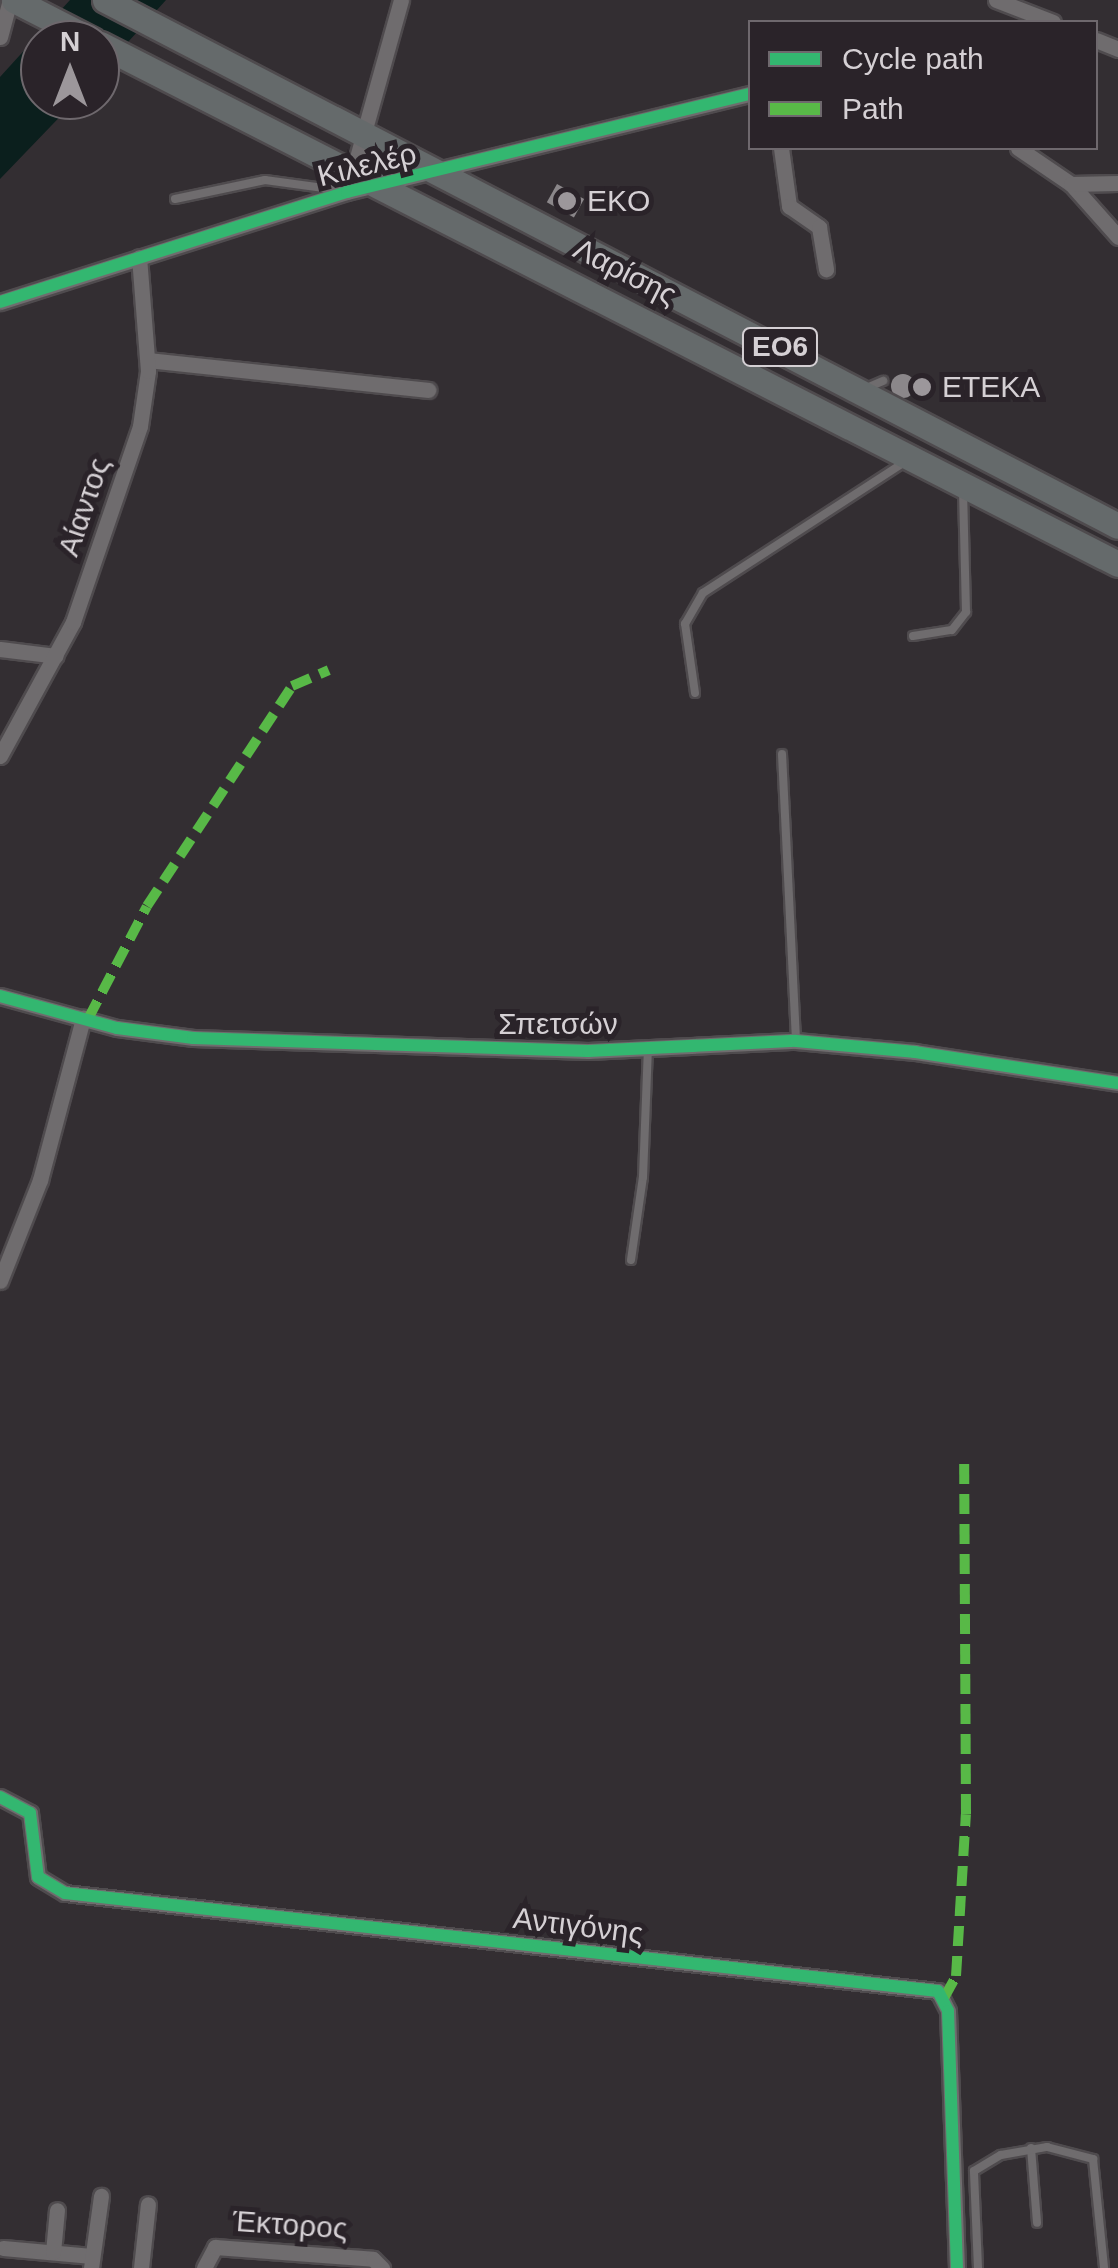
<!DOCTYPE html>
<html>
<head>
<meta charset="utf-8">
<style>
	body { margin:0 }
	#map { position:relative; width:1118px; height:2268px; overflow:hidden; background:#332e32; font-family:Helvetica,sans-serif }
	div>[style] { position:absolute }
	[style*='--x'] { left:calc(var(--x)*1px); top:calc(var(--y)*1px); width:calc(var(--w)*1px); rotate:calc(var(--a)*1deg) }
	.water>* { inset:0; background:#0b1f1d }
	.building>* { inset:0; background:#8b878a; transform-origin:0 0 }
	.round { border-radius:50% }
	.roads { filter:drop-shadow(2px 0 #4f4b4e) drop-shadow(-2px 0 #4f4b4e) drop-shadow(0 2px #4f4b4e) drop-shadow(0 -2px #4f4b4e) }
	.service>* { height:8px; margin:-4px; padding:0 4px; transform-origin:4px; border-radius:4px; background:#6f6c6e }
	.minor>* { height:15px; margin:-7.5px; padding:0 7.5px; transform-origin:7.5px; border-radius:7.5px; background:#6f6c6e }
	.primary>* { height:25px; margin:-12.5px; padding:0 12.5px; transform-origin:12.5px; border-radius:12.5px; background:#656a6b }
	.quiet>* { height:10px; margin-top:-5px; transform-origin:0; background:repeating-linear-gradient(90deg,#58b947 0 20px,transparent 0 30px) }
	.cycleway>* { height:12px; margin:-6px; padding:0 6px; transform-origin:6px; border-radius:6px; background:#33b770 }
	.dots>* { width:28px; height:28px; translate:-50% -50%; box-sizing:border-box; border:5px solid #2a2329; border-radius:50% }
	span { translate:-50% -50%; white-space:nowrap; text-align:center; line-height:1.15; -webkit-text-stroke:10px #2a2329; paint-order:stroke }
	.shield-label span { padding:2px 8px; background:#2a2329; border:2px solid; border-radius:8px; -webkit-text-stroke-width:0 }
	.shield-label { font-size:28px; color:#d5d0d4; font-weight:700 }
	.street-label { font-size:30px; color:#d5d0d4 }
	.poi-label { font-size:30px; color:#d5d0d4 }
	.left { translate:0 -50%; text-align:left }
	.legend { position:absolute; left:748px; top:20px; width:350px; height:130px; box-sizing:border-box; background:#2a2329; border:2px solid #6e686d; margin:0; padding:12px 18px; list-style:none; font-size:30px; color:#d5d0d4 }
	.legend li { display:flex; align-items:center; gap:20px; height:50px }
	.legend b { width:50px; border:2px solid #6e686d }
	.north { position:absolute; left:20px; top:20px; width:100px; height:100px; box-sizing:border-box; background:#2a2329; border:2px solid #6e686d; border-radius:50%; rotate:0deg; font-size:28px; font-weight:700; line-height:40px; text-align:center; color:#d5d0d4 }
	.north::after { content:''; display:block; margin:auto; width:35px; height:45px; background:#9c979b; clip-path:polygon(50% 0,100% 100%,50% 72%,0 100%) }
</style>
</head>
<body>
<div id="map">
	<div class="water">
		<div style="clip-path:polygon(70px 0,166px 0,100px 73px,100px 40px,40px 40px,40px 100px,76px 100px,0 179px,0 77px)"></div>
	</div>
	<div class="building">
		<div style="left:557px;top:184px;width:31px;height:21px;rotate:29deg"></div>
		<div class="round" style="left:891px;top:374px;width:24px;height:24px"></div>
	</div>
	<div class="roads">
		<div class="service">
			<div style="--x:175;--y:199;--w:92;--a:-11.9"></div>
			<div style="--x:265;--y:180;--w:74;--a:7.8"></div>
			<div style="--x:864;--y:389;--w:21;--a:-23"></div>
			<div style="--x:913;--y:636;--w:39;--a:-9"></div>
			<div style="--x:952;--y:630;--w:23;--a:-52"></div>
			<div style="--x:966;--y:612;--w:121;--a:-91.4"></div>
			<div style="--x:695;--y:693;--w:70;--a:-98.2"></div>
			<div style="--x:685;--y:624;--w:36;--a:-60"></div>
			<div style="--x:703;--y:593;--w:242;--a:-33"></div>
			<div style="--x:782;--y:754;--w:285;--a:87.2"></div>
			<div style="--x:631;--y:1260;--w:84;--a:-81.8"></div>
			<div style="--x:643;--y:1177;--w:129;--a:-87.8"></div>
			<div style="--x:1031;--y:2148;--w:75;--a:85.4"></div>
			<div style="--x:978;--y:2268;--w:97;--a:-92.4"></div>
			<div style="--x:974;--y:2171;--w:31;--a:-31"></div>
			<div style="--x:1001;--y:2155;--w:47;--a:-9.9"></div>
			<div style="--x:1047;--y:2147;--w:48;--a:14.6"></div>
			<div style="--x:1093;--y:2159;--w:110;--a:84.2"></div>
		</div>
		<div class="minor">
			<div style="--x:996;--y:0;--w:61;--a:21.1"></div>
			<div style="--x:0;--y:37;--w:38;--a:-75"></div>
			<div style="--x:1096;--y:40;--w:24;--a:22"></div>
			<div style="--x:781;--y:148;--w:59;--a:82.1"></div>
			<div style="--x:789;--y:206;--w:37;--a:35"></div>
			<div style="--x:819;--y:227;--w:43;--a:80.5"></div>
			<div style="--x:1018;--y:148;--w:64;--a:34.2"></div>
			<div style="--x:1071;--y:184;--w:71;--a:48.4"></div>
			<div style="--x:351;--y:179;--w:186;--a:-74.4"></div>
			<div style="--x:1071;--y:184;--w:47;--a:-1.2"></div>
			<div style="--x:0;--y:302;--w:364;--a:-17.6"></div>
			<div style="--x:347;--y:192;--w:415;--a:-13.7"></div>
			<div style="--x:148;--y:360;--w:282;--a:6.1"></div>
			<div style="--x:0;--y:649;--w:56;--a:7.1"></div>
			<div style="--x:0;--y:756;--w:153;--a:-61.4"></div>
			<div style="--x:73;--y:622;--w:207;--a:-71.1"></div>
			<div style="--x:140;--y:426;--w:56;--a:-81.7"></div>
			<div style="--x:148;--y:371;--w:114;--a:-94.5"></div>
			<div style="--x:0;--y:996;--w:121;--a:15.3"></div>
			<div style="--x:117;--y:1028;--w:77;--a:7.5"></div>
			<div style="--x:193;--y:1038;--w:395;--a:1.9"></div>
			<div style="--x:588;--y:1051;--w:208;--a:-2.8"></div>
			<div style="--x:796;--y:1041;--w:120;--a:5.3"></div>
			<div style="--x:915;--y:1052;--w:205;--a:8.7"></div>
			<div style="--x:0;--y:1281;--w:109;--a:-68.4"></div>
			<div style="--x:40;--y:1180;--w:168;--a:-75.1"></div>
			<div style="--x:0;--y:1797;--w:34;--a:28"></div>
			<div style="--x:30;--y:1813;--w:64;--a:82.9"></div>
			<div style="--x:38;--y:1877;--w:31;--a:31"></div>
			<div style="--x:65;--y:1893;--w:878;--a:6.41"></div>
			<div style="--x:938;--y:1991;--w:22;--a:63"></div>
			<div style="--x:948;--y:2011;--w:257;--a:88"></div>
			<div style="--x:3;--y:2248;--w:89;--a:5.1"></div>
			<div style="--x:53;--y:2252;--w:42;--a:-84.6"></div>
			<div style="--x:91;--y:2268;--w:73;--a:-82.1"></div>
			<div style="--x:141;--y:2268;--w:64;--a:-83.8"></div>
			<div style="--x:204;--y:2268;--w:24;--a:-62"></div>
			<div style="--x:215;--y:2247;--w:158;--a:4.3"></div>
			<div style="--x:373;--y:2259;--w:13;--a:45"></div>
		</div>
		<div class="primary">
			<div style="--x:14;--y:0;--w:88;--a:27.1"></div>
			<div style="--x:105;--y:0;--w:1141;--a:27.44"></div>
			<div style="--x:100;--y:44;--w:1143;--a:27.06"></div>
		</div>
	</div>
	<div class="quiet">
		<div style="--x:88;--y:1019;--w:127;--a:-62.4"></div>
		<div style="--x:147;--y:906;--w:263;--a:-56.6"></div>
		<div style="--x:292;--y:686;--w:40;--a:-23.4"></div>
		<div style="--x:944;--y:1998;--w:25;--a:-61"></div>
		<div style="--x:956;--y:1976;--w:162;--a:-86.5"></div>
		<div style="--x:966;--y:1814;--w:359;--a:-90.3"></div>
	</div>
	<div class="cycleway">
		<div style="--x:0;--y:302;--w:364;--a:-17.6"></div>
		<div style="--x:347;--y:192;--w:415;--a:-13.7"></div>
		<div style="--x:0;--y:996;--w:121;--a:15.3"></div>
		<div style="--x:117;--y:1028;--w:77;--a:7.5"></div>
		<div style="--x:193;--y:1038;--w:395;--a:1.9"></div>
		<div style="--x:588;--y:1051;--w:208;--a:-2.8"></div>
		<div style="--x:796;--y:1041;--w:120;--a:5.3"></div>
		<div style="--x:915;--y:1052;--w:205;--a:8.7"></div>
		<div style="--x:0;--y:1797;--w:34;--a:28"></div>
		<div style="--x:30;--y:1813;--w:64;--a:82.9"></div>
		<div style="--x:38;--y:1877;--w:31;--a:31"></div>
		<div style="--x:65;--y:1893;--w:878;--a:6.41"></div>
		<div style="--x:938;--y:1991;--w:22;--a:63"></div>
		<div style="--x:948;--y:2011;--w:257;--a:88"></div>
	</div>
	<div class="dots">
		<div style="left:567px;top:201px;background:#9c979b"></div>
		<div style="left:922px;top:387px;background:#9c979b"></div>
	</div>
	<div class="shield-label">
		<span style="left:780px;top:347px">ΕΟ6</span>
	</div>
	<div class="street-label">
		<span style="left:367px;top:165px;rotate:-14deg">Κιλελέρ</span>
		<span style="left:625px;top:272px;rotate:27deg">Λαρίσης</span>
		<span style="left:84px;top:507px;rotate:-71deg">Αίαντος</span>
		<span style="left:558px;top:1024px">Σπετσών</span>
		<span style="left:578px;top:1926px;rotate:7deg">Αντιγόνης</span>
		<span style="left:290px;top:2225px;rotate:4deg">Έκτορος</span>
	</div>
	<div class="poi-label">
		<span class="left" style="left:587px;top:201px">EKO</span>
		<span class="left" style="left:942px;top:387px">ΕΤΕΚΑ</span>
	</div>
	<ul class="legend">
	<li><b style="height:12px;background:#33b770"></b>Cycle path</li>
	<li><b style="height:12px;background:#58b947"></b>Path</li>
	</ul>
	<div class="north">N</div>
</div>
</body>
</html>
